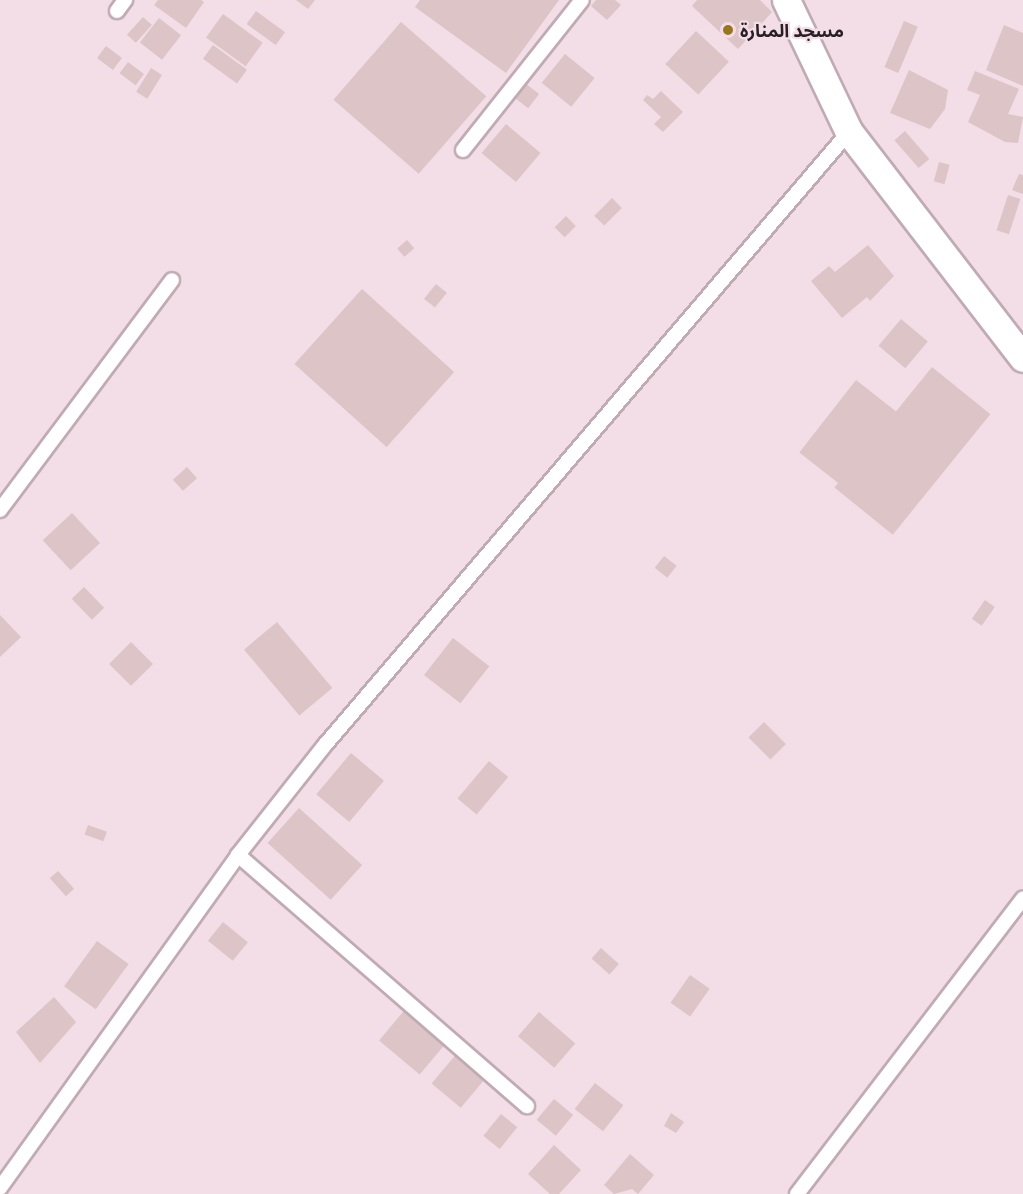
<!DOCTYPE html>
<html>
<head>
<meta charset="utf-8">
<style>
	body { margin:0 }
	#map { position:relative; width:1023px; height:1194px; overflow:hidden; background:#f3dee7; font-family:"Exo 2","Noto Sans Arabic",sans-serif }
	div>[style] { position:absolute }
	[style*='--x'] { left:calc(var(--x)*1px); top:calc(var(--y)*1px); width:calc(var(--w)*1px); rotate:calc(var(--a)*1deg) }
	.building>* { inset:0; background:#dcc4c7; transform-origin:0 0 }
	.roads { filter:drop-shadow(2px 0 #c0abb4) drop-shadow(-2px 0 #c0abb4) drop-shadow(0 2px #c0abb4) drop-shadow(0 -2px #c0abb4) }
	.service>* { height:14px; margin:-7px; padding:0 7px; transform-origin:7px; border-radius:7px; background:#fff }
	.minor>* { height:27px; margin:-13.5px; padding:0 13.5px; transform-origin:13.5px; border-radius:13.5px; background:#fff }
	.dots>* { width:16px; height:16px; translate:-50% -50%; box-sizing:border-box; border:3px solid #f3dee7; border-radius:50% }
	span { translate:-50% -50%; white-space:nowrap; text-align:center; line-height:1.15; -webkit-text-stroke:4.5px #f3dee7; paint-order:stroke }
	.poi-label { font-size:18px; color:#271f23; font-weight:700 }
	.left { translate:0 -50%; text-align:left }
</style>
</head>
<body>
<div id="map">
	<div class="building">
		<div style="clip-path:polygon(158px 0,201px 0,204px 2px,186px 28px,154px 5px)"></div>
		<div style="clip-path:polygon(296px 0,315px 0,308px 9px)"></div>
		<div style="clip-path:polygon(420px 0,559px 0,506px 73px,415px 7px)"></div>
		<div style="clip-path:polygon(596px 0,615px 0,621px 5px,607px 20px,591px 6px)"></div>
		<div style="clip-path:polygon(697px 0,760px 0,772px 12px,738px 49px,692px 6px)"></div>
		<div style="left:256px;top:11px;width:36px;height:16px;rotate:36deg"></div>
		<div style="left:223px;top:14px;width:49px;height:29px;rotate:36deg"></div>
		<div style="left:143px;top:17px;width:12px;height:24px;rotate:42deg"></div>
		<div style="left:159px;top:18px;width:28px;height:31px;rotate:38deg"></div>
		<div style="left:904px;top:21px;width:15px;height:50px;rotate:23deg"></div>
		<div style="left:401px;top:22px;width:113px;height:103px;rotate:41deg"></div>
		<div style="clip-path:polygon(1004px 25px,1023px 33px,1023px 86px,986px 70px)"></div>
		<div style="left:696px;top:31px;width:45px;height:45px;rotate:43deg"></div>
		<div style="left:213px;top:45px;width:42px;height:17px;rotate:36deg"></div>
		<div style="left:106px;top:46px;width:20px;height:15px;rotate:37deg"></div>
		<div style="left:565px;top:54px;width:38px;height:37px;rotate:39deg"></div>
		<div style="left:128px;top:62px;width:20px;height:14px;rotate:37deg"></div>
		<div style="left:151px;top:68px;width:13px;height:28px;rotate:32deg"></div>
		<div style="clip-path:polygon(909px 70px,948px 90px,945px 109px,930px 129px,890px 113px)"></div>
		<div style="clip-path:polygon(975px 71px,1019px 89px,1008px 114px,1023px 117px,1018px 143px,1005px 142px,968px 122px,980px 95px,967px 90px)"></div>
		<div style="left:525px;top:83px;width:18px;height:18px;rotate:38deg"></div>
		<div style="clip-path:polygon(661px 91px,683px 112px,663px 132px,654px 124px,661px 117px,643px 100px,647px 95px,653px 99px)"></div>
		<div style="left:506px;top:124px;width:45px;height:38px;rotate:40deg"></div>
		<div style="left:905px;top:131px;width:37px;height:14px;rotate:49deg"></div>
		<div style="left:939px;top:162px;width:11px;height:20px;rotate:15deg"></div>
		<div style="clip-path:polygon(1019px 174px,1023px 175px,1023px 194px,1012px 190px)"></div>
		<div style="left:1008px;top:195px;width:13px;height:37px;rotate:18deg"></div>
		<div style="left:612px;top:198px;width:14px;height:25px;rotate:45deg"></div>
		<div style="left:566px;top:216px;width:14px;height:16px;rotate:45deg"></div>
		<div style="left:407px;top:240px;width:11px;height:13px;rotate:49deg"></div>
		<div style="clip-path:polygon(868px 245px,894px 276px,870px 301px,867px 297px,842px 318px,811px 281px,829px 266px,835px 272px)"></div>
		<div style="left:436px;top:284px;width:14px;height:19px;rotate:39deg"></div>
		<div style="left:362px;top:289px;width:124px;height:101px;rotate:42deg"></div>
		<div style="left:901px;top:319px;width:35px;height:35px;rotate:40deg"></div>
		<div style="left:932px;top:367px;width:75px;height:155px;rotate:39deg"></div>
		<div style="left:856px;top:380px;width:51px;height:92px;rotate:38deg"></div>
		<div style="left:187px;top:467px;width:15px;height:19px;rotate:48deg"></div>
		<div style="left:72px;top:513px;width:41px;height:40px;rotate:47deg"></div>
		<div style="left:664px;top:556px;width:16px;height:15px;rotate:38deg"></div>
		<div style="left:84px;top:587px;width:29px;height:17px;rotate:46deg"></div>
		<div style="left:985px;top:600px;width:12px;height:23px;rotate:35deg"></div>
		<div style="clip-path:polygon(0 615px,21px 637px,0 657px)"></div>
		<div style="left:277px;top:622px;width:86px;height:43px;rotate:50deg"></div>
		<div style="left:453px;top:638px;width:46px;height:47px;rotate:38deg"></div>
		<div style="left:131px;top:642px;width:31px;height:31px;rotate:45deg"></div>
		<div style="left:764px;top:722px;width:31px;height:22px;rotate:45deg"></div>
		<div style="left:351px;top:753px;width:43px;height:54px;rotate:40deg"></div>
		<div style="left:489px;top:761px;width:25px;height:49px;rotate:40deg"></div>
		<div style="left:299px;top:808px;width:85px;height:47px;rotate:42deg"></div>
		<div style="left:88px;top:825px;width:20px;height:10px;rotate:20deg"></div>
		<div style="left:58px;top:871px;width:24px;height:11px;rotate:48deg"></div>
		<div style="left:223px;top:922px;width:32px;height:24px;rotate:39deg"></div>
		<div style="left:97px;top:941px;width:39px;height:56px;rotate:36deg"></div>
		<div style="left:601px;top:948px;width:24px;height:14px;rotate:42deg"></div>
		<div style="left:690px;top:975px;width:24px;height:34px;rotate:35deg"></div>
		<div style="clip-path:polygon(54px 997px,76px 1022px,40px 1063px,16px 1032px)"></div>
		<div style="left:408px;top:1006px;width:53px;height:45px;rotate:40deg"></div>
		<div style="left:539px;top:1012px;width:48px;height:32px;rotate:41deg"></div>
		<div style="left:458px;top:1052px;width:38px;height:41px;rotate:40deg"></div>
		<div style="left:595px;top:1083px;width:36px;height:33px;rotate:38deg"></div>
		<div style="left:554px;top:1099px;width:25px;height:27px;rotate:40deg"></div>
		<div style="clip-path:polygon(671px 1113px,684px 1122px,676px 1133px,664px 1126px)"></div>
		<div style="left:501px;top:1114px;width:21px;height:28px;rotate:39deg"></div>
		<div style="clip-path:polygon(554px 1145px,581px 1170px,559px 1194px,550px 1194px,528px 1174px)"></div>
		<div style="clip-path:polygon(630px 1154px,654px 1175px,638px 1194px,632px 1189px,614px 1194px,604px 1185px)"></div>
	</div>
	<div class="roads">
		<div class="service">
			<div style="--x:117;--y:11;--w:14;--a:-54"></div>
			<div style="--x:463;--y:150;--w:191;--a:-51.6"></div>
			<div style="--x:0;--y:510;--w:287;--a:-53.2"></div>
			<div style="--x:238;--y:855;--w:383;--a:41"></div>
			<div style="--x:0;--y:1188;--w:409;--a:-54.4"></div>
			<div style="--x:238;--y:855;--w:140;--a:-51.7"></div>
			<div style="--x:325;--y:745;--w:806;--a:-49.48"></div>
			<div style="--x:797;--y:1194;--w:372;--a:-52.6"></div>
		</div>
		<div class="minor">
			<div style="--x:786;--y:0;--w:146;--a:64.5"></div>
			<div style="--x:849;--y:132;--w:285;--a:52.4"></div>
		</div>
	</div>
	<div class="dots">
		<div style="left:728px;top:30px;background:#987620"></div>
	</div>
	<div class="poi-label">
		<span class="left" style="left:740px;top:30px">مسجد المنارة</span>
	</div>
</div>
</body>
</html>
